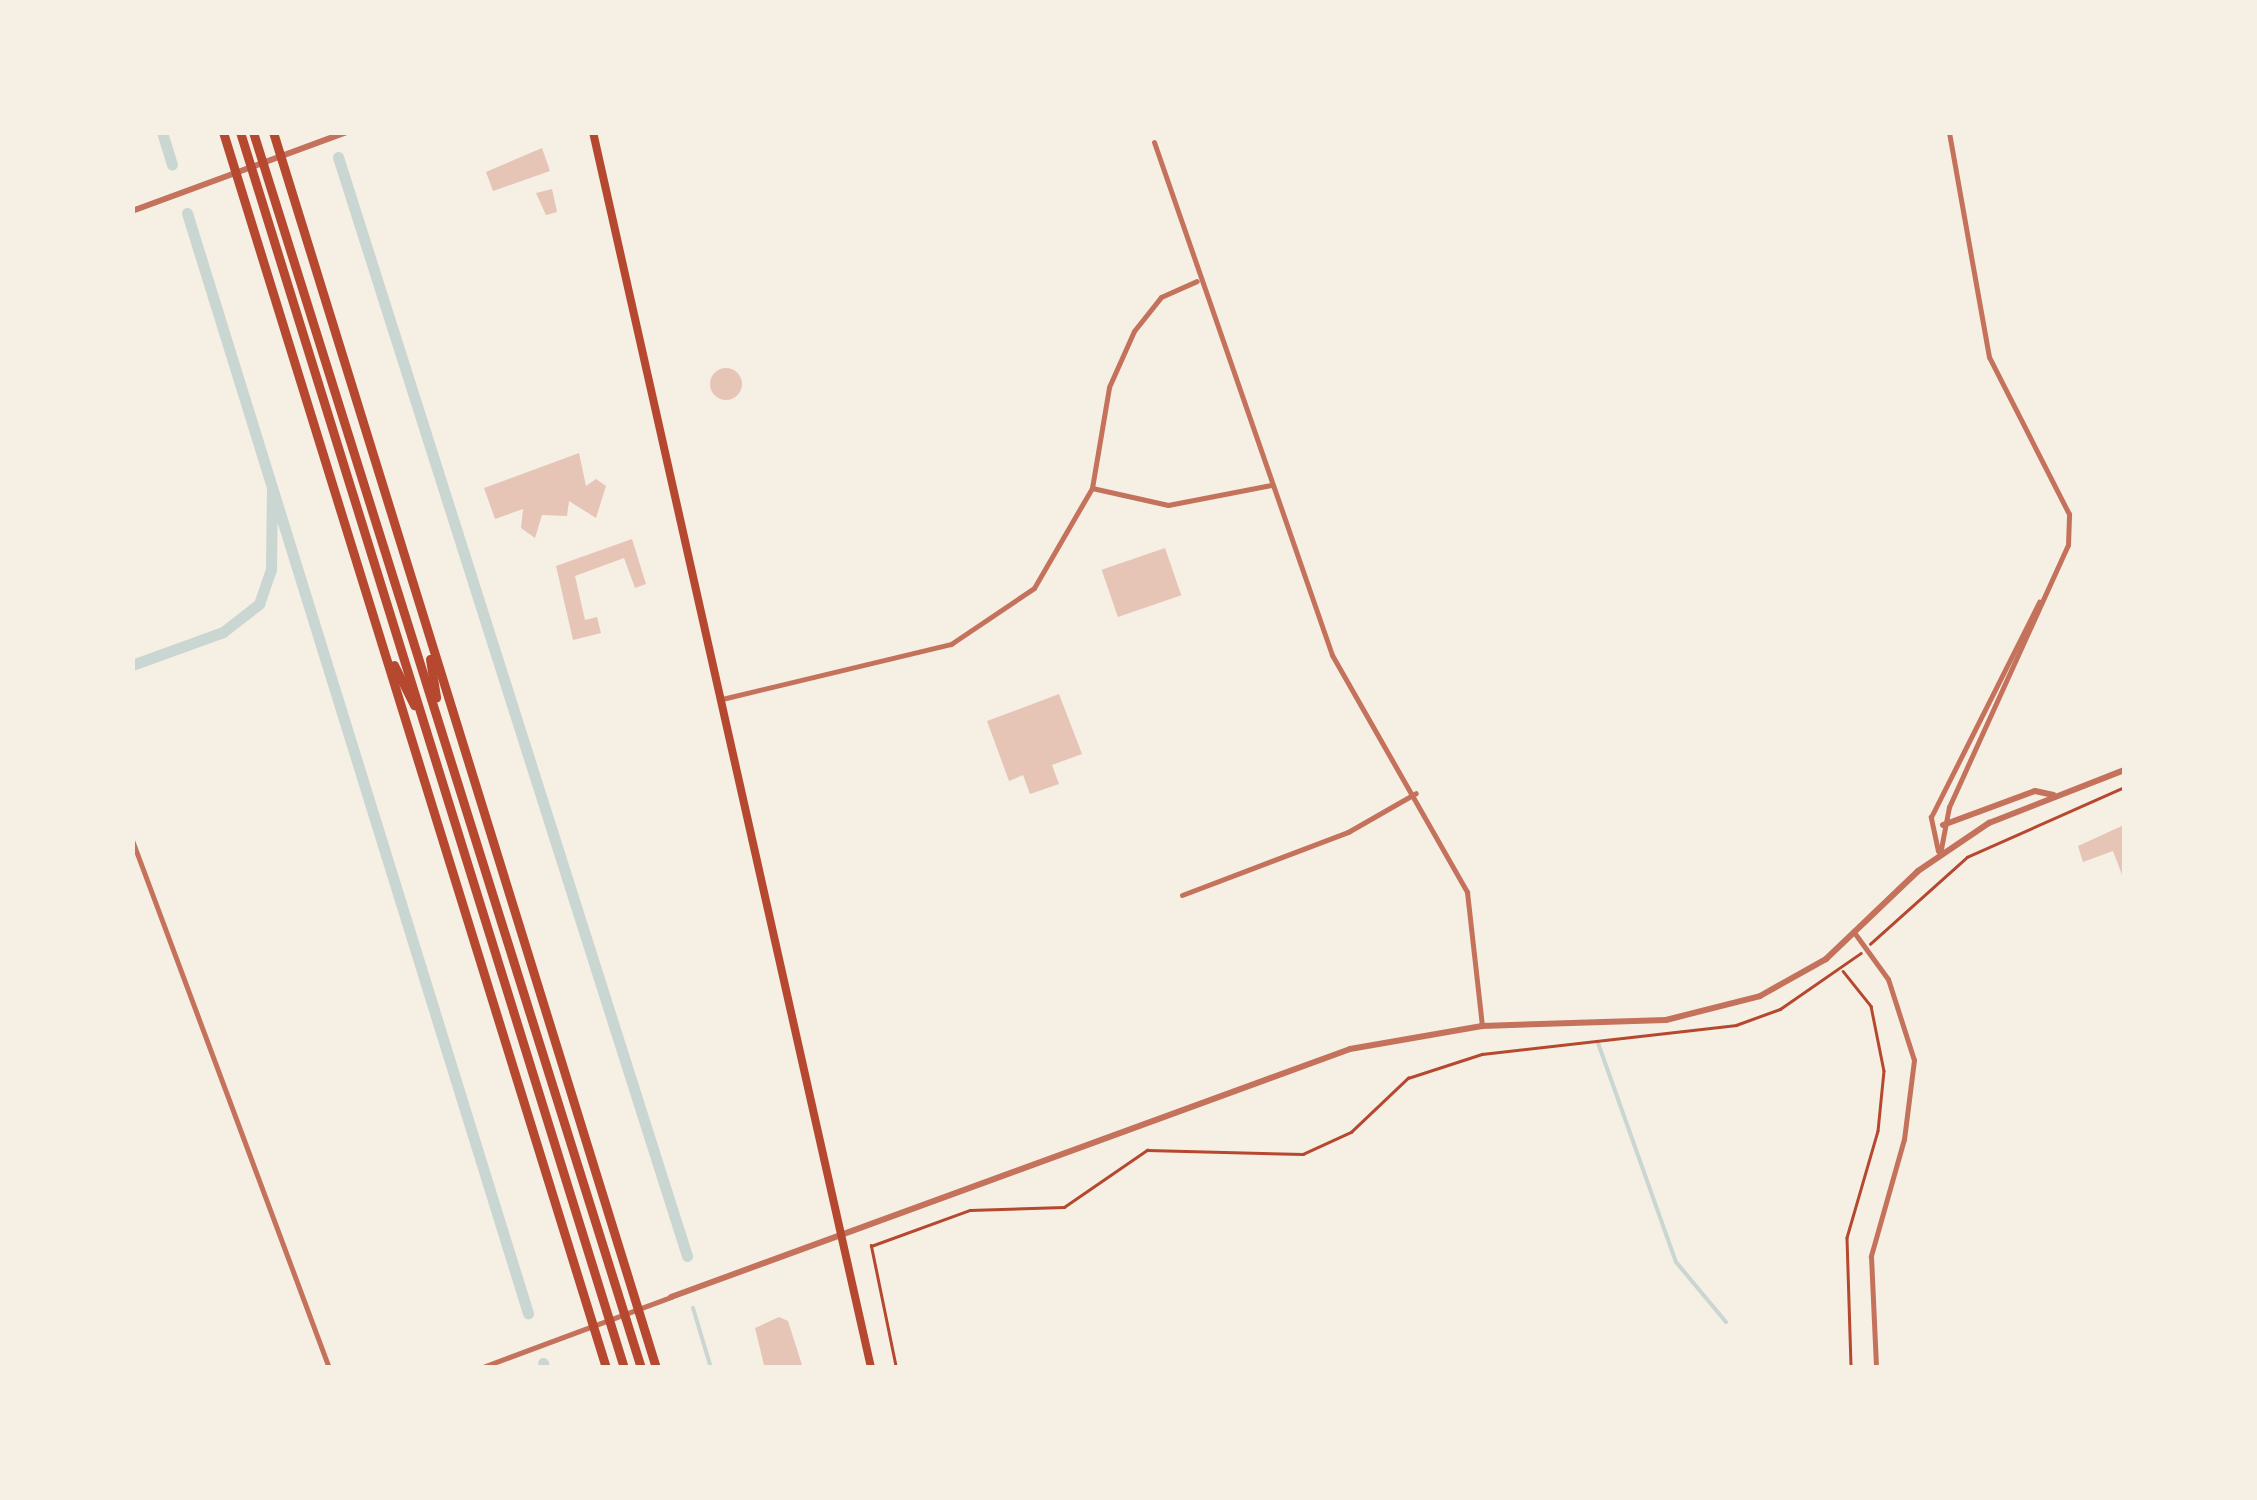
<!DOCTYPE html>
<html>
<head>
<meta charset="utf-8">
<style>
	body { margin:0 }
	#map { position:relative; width:2257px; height:1500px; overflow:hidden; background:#f6efe4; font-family:"Roboto Condensed",sans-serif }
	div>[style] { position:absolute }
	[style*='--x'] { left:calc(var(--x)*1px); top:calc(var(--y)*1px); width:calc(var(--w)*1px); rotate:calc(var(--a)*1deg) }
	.stream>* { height:4px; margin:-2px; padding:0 2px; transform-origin:2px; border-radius:2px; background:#c9d6d2 }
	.canal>* { height:11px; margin:-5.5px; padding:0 5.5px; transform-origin:5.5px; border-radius:5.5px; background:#c9d6d2 }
	.building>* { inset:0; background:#e6c5b7; transform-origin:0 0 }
	.round { border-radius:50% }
	.path>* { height:2.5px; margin:-1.25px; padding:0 1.25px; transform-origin:1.25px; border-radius:1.25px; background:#b5482f }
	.minor>* { height:5px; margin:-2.5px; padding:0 2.5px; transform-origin:2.5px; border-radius:2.5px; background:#c5725c }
	.tertiary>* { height:6px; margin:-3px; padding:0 3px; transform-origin:3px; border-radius:3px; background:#c5725c }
	.primary>* { height:8px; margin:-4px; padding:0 4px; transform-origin:4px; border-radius:4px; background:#b5482f }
	.motorway>* { height:9px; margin:-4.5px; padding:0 4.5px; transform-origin:4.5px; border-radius:4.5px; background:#b5482f }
	span { translate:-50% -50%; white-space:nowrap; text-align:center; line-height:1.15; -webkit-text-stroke:8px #f6efe4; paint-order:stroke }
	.frame { position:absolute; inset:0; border:135px solid #f6efe4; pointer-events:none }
</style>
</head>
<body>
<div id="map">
	<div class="stream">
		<div style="--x:1598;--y:1043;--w:232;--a:70.4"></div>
		<div style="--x:1676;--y:1262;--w:78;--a:50.2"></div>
		<div style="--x:693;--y:1308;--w:63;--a:73.3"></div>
	</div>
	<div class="canal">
		<div style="--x:162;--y:132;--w:34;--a:73"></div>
		<div style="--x:338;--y:157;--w:1153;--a:72.38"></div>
		<div style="--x:187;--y:213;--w:1152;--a:72.78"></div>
		<div style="--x:132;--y:665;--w:97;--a:-19.9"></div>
		<div style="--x:223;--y:632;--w:46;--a:-37.9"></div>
		<div style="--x:259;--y:604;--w:36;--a:-71"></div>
		<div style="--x:271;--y:570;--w:82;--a:-89.3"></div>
		<div style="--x:543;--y:1363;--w:5;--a:79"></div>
	</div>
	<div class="building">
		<div style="clip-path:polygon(542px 148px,550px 171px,493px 191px,486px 172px)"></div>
		<div style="clip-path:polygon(552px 189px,557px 212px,546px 215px,536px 193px)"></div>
		<div class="round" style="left:710px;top:368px;width:32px;height:32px"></div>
		<div style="clip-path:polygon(579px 453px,586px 486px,596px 479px,606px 486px,596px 518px,569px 501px,567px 516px,542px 515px,535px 538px,521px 528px,523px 509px,495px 519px,484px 488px)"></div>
		<div style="clip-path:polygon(632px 539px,646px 584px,635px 588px,624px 558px,575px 576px,585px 620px,597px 617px,601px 633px,573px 640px,556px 566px)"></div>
		<div style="left:1165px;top:548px;width:50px;height:67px;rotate:71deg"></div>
		<div style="clip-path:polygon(1059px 694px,1082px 754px,1052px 765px,1059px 784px,1030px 794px,1023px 775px,1009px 781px,987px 721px)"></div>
		<div style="clip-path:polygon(2124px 825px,2124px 880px,2113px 851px,2083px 862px,2078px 846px)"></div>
		<div style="clip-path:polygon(779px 1317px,788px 1321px,803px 1368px,764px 1365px,755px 1328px)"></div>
	</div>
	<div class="path">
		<div style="--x:1870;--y:944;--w:130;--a:-41.9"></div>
		<div style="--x:1967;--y:857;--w:172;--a:-24"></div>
		<div style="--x:1843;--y:971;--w:45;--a:51.3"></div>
		<div style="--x:1871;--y:1006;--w:66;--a:78.7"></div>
		<div style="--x:1884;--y:1071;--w:60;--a:95.7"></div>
		<div style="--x:1878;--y:1131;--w:111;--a:106.2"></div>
		<div style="--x:1847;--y:1238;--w:130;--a:88.2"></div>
		<div style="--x:896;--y:1368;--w:125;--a:-101.6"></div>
		<div style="--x:871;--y:1246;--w:105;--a:-20"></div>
		<div style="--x:970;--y:1210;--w:94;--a:-1.8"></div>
		<div style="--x:1064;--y:1207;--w:101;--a:-34.5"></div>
		<div style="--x:1147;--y:1150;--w:156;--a:1.5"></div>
		<div style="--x:1303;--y:1154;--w:53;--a:-24.6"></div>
		<div style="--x:1351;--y:1132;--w:79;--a:-43.5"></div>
		<div style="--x:1408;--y:1078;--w:78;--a:-18"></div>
		<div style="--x:1482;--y:1054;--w:256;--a:-6.5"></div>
		<div style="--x:1736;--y:1025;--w:47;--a:-20"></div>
		<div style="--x:1780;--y:1009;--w:98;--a:-34.7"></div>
	</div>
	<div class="minor">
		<div style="--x:1154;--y:142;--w:543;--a:70.86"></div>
		<div style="--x:1332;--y:655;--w:273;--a:60.3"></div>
		<div style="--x:1467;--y:892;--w:135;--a:83.6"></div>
		<div style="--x:1092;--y:488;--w:78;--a:12.6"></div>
		<div style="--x:1168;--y:505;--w:105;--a:-11"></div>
		<div style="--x:722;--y:699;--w:236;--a:-13.5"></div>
		<div style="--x:951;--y:644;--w:100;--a:-34"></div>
		<div style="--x:1034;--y:588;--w:116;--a:-59.9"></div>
		<div style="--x:1092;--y:488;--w:102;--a:-80.4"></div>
		<div style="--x:1109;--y:387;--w:61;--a:-65.9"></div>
		<div style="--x:1134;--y:331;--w:43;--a:-51.5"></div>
		<div style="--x:1161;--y:297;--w:39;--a:-24"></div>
		<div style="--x:132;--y:840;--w:564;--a:69.54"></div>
		<div style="--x:1938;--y:851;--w:35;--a:-102"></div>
		<div style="--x:1931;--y:817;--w:241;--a:-63.3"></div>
		<div style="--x:1940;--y:854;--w:48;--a:-79.2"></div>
		<div style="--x:1949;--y:807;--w:288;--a:-65.6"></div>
		<div style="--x:2068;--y:545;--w:31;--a:-88"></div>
		<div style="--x:2069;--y:514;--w:176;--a:-117"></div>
		<div style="--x:1989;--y:357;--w:229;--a:-100.1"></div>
		<div style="--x:1182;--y:895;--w:178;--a:-20.8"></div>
		<div style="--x:1348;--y:832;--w:78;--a:-29.8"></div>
		<div style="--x:1856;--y:935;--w:54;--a:54"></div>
		<div style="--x:1888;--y:979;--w:85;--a:72.2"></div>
		<div style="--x:1914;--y:1060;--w:80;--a:97.2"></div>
		<div style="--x:1904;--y:1139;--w:122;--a:105.8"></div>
		<div style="--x:1871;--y:1256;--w:112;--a:87.4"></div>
		<div style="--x:480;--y:1368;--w:204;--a:-20.4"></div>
	</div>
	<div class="tertiary">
		<div style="--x:132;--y:211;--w:229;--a:-20.2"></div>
		<div style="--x:1943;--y:825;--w:98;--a:-20.3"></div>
		<div style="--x:2035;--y:791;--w:19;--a:12"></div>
		<div style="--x:671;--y:1297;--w:723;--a:-20.06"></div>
		<div style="--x:1350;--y:1049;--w:134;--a:-9.9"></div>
		<div style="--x:1482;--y:1026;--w:184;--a:-1.9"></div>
		<div style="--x:1666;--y:1020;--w:97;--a:-14.3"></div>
		<div style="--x:1760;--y:996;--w:76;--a:-29.3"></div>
		<div style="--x:1826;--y:959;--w:127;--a:-43.7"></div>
		<div style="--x:1918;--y:871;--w:86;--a:-34.1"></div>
		<div style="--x:1989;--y:823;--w:145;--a:-21.4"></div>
	</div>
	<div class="primary">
		<div style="--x:593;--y:132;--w:1267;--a:77.32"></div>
	</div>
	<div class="motorway">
		<div style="--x:223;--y:132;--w:1294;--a:72.78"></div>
		<div style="--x:240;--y:132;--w:1294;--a:72.74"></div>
		<div style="--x:253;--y:132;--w:1295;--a:72.57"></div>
		<div style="--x:273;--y:132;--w:1294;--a:72.78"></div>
		<div style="--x:430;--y:659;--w:39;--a:81"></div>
		<div style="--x:394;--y:665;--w:45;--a:63.4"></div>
	</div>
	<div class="frame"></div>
</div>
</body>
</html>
